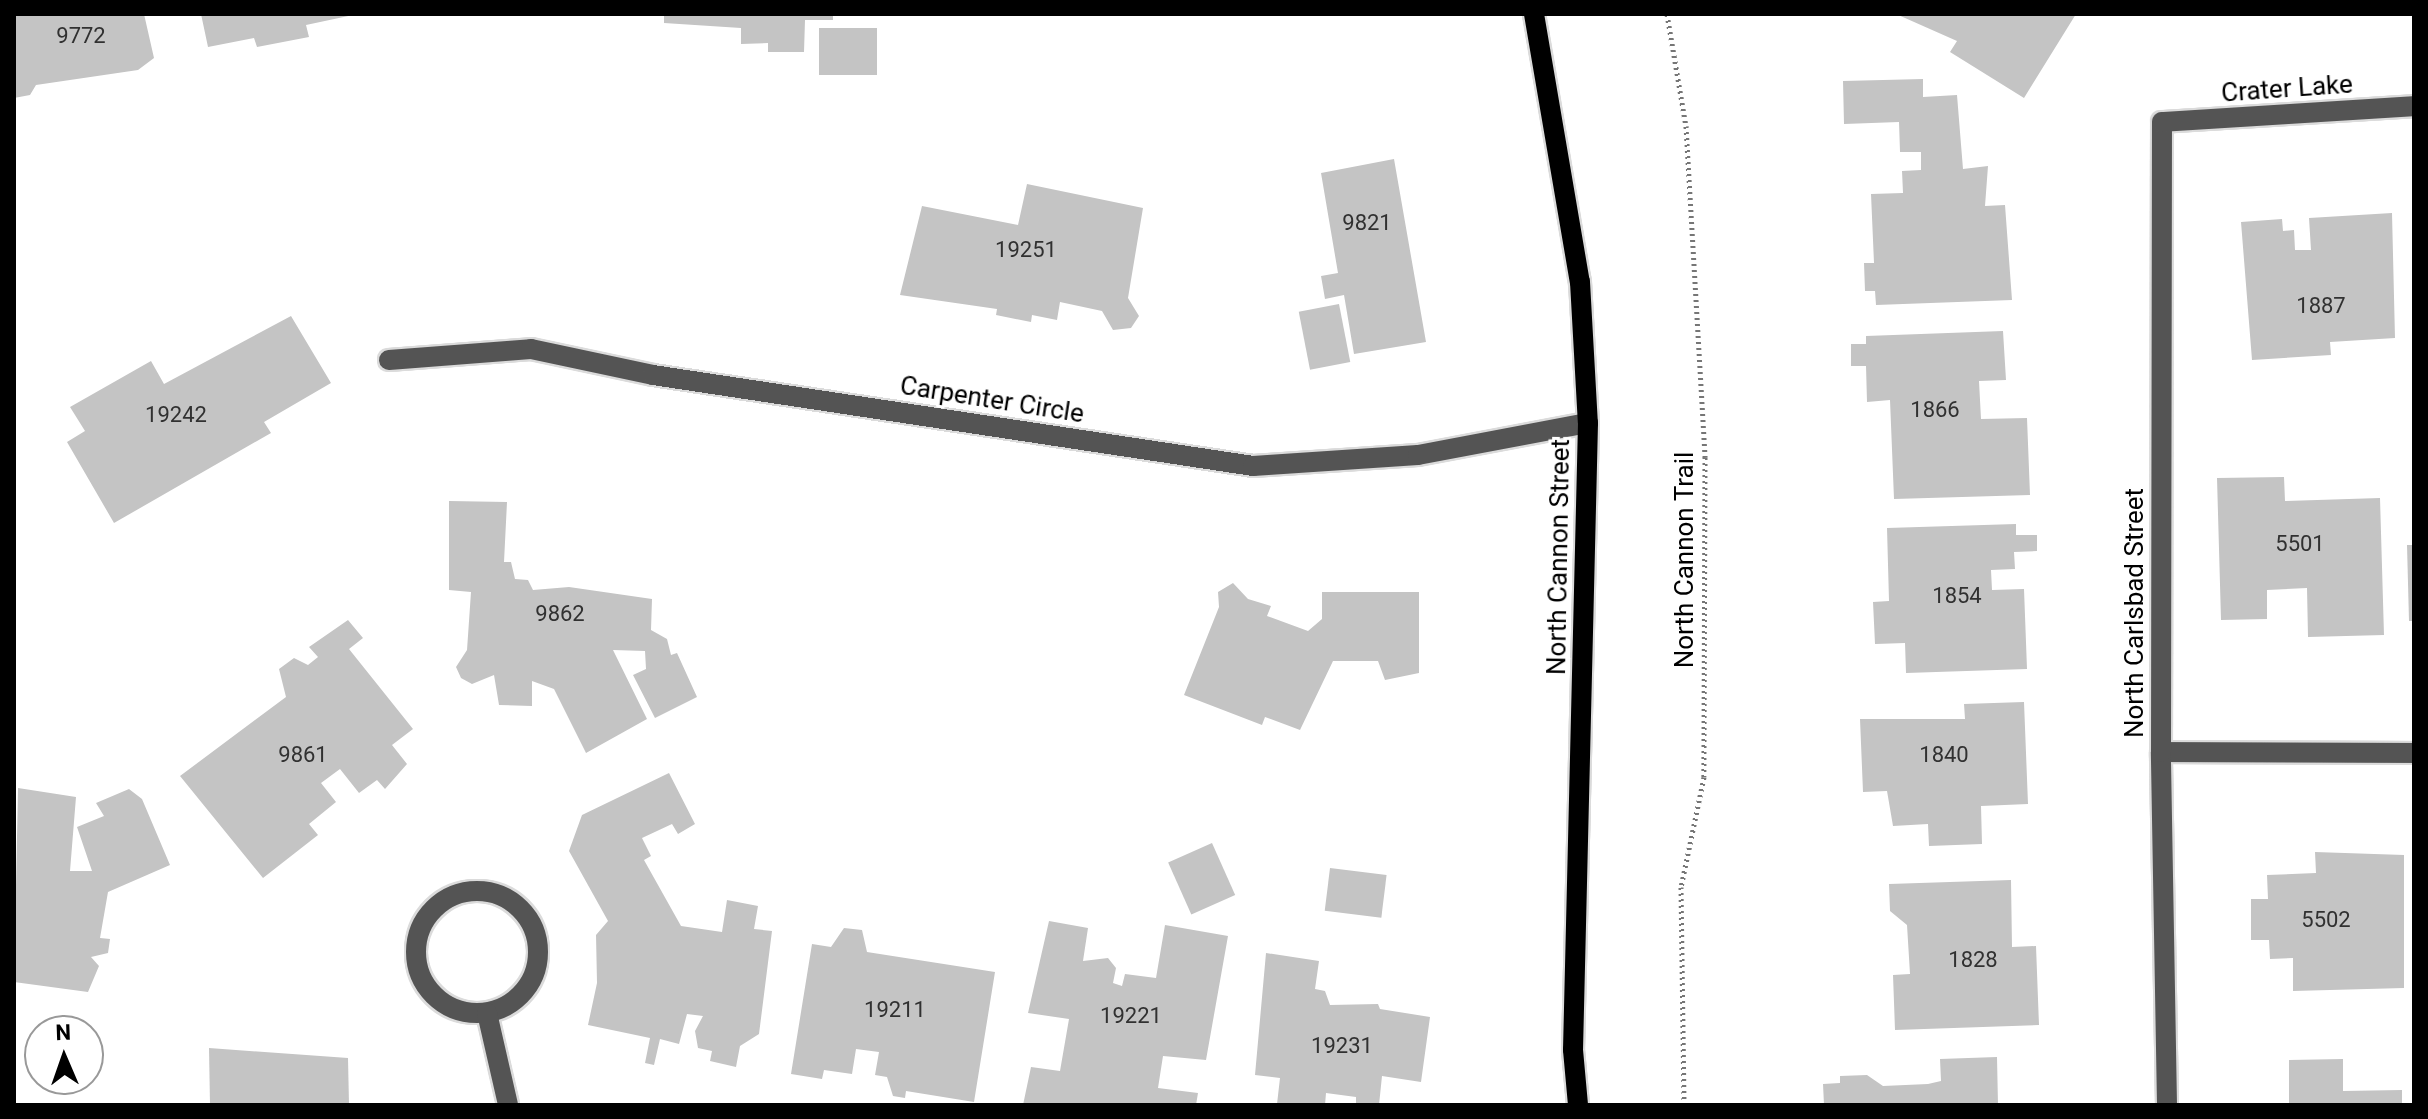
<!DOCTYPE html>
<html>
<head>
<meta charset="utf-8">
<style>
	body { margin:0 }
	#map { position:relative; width:2428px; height:1119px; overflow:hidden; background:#fff; font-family:Roboto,sans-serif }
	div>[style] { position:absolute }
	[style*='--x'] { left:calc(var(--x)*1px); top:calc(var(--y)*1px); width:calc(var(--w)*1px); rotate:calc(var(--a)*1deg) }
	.building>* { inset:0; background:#c4c4c4; transform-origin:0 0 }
	.path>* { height:5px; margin-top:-2.5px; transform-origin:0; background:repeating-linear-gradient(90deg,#767676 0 2px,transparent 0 6px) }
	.roads { filter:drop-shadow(2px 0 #dbdbdb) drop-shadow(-2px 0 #dbdbdb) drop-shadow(0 2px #dbdbdb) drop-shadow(0 -2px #dbdbdb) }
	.minor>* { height:20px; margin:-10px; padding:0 10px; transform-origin:10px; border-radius:10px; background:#545454 }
	.minor>.ring { margin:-10px; padding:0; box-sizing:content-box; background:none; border:20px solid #545454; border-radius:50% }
	.major>* { height:20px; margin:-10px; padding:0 10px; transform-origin:10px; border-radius:10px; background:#000 }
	span { translate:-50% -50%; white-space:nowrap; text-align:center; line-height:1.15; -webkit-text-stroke:6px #fff; paint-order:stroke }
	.number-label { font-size:22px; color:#313131 }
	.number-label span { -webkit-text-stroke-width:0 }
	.street-label { font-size:26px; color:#000 }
	.frame { position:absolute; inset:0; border:16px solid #000; pointer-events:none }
	.north { position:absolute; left:24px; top:1015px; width:80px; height:80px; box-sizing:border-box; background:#fff; border:2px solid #999; border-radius:50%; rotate:358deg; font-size:22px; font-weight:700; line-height:32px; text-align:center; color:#000 }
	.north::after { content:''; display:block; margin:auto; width:28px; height:36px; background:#000; clip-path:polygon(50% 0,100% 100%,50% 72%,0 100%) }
</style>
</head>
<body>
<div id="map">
	<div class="building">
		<div style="clip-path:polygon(14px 14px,144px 14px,154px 58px,138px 70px,36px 85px,30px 95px,14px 98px)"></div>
		<div style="clip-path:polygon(201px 14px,353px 14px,353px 15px,306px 25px,309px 37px,257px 47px,254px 38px,208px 47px)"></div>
		<div style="clip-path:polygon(664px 14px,833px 14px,833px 20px,805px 20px,804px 52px,768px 52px,768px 43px,741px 44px,741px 28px,664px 23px)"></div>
		<div style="clip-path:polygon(1896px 14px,2076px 14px,2024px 98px,1950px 52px,1957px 41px)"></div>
		<div style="left:819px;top:28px;width:58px;height:47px"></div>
		<div style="clip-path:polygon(1923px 79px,1923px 97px,1957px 95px,1963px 169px,1988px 166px,1985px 206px,2005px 205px,2012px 300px,1876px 305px,1875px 291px,1865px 291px,1864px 263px,1874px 263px,1871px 194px,1903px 193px,1902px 171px,1921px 170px,1921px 152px,1900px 152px,1899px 122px,1844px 124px,1843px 81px)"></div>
		<div style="clip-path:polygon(1394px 159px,1426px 342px,1354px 354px,1344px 295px,1325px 299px,1321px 276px,1338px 273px,1321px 173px)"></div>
		<div style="clip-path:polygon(1027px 184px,1143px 208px,1128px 298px,1139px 316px,1131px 328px,1113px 330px,1102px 311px,1060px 302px,1057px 320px,1032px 315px,1031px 322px,996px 315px,997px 309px,900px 295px,922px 206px,1018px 225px)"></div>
		<div style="clip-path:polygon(2392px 213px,2395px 338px,2330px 342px,2331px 355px,2252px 360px,2241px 222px,2282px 219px,2283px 231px,2294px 230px,2295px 250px,2311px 250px,2309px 218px)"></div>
		<div style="left:1339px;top:304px;width:59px;height:41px;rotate:79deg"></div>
		<div style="clip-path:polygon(291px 316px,331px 383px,264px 422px,271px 433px,114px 523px,67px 442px,85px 431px,70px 407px,151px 361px,164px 384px)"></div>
		<div style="clip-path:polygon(2003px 331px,2006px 380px,1979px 381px,1981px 419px,2027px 418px,2030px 495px,1894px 499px,1890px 400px,1867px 402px,1866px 366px,1851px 366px,1851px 344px,1866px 344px,1866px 336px)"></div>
		<div style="clip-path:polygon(2284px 477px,2285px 501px,2380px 498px,2384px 635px,2308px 637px,2307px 588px,2267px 590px,2267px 619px,2221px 620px,2217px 478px)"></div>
		<div style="clip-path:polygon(449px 501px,507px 502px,504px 562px,511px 562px,515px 579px,528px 580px,533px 590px,569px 587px,652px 599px,651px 630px,667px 639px,671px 655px,677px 653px,697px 697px,655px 718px,633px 675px,646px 669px,645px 651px,613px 650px,647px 719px,586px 753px,554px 689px,532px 681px,532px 706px,499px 705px,494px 675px,472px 684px,461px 678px,456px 667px,467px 650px,471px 592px,449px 590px)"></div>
		<div style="clip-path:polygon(2016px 524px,2016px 535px,2037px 535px,2037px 551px,2014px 552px,2015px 569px,1991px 570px,1992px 590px,2024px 589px,2027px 669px,1906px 673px,1905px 643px,1875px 644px,1873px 602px,1889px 601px,1887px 528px)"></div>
		<div style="clip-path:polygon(2407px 545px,2414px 545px,2414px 621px,2409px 621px)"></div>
		<div style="clip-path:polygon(1233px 583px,1248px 599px,1271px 606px,1267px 616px,1308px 631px,1322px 619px,1322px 592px,1419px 592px,1419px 673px,1385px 680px,1378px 661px,1333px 661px,1300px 730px,1265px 717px,1262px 725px,1184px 695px,1219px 607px,1218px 592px)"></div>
		<div style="clip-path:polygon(348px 620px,363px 638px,349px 649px,413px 729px,392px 745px,407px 764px,385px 789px,377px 780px,359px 793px,340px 769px,321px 783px,336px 802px,309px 824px,318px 835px,263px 878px,180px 776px,286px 697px,279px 669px,294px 658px,308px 665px,318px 657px,309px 647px)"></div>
		<div style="clip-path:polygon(2024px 702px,2028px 804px,1981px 806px,1982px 844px,1929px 846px,1928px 824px,1893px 826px,1887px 791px,1863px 792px,1860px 719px,1965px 719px,1964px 704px)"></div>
		<div style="clip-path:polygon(669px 773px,695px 824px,678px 834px,672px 824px,642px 838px,651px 856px,644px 860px,681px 926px,722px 932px,727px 900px,758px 906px,754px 929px,772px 931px,759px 1034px,740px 1046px,736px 1067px,710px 1061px,712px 1051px,698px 1048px,695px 1031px,703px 1016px,687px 1014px,679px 1044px,660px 1039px,654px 1065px,645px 1063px,650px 1038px,588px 1025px,597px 983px,596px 935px,608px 921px,569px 851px,582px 815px)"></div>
		<div style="clip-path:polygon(18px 788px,76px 797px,70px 871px,92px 871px,77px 827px,104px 816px,96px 803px,129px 789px,142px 799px,170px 865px,108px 892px,100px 938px,110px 939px,108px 953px,91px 957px,99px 966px,88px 992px,14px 982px)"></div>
		<div style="left:1212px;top:843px;width:57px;height:48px;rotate:66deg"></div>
		<div style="clip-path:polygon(2315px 852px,2404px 855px,2404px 988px,2293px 991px,2293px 958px,2270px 959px,2269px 940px,2251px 940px,2251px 899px,2268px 899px,2267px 875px,2316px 873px)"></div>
		<div style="left:1330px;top:868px;width:57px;height:43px;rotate:7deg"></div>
		<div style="clip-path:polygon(2011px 880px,2012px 947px,2036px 946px,2039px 1025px,1895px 1030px,1893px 975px,1910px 974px,1907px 925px,1890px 911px,1889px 884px)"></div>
		<div style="clip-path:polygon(1049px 921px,1088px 928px,1083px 961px,1108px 958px,1116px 968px,1113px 983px,1122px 986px,1125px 974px,1156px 978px,1165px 925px,1228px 936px,1206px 1060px,1163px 1056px,1158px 1088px,1198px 1093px,1196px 1105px,1023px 1105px,1031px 1067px,1060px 1071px,1069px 1019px,1028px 1013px)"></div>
		<div style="clip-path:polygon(844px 928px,862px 930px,867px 952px,995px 972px,974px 1102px,906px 1091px,905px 1098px,893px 1096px,887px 1077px,875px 1075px,879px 1052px,856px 1049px,852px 1074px,824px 1070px,822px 1079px,791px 1074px,812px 944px,831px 947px)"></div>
		<div style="clip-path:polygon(1266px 953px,1319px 961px,1315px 989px,1325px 991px,1330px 1005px,1378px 1004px,1380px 1009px,1430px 1017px,1421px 1082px,1382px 1076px,1379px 1105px,1356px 1105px,1356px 1097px,1326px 1093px,1325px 1105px,1277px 1104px,1280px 1078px,1255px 1075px)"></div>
		<div style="clip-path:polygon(209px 1048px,348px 1058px,349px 1105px,210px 1105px)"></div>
		<div style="clip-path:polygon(1997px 1057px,1998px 1105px,1824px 1105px,1823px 1084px,1840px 1083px,1840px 1076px,1867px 1075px,1883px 1086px,1928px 1084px,1941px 1081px,1940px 1059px)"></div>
		<div style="clip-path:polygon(2343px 1059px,2343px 1091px,2402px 1090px,2402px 1105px,2289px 1105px,2289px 1060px)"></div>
	</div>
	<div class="path">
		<div style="--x:1667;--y:14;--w:114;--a:80.4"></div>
		<div style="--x:1686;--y:126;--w:332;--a:86.7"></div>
		<div style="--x:1705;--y:457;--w:320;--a:90.2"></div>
		<div style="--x:1704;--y:777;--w:112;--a:101.8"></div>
		<div style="--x:1681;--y:887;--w:218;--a:89.2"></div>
	</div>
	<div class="roads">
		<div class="minor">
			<div style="--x:389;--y:360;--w:142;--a:-4.4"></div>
			<div style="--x:531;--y:349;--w:125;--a:12"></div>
			<div style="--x:653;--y:375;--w:607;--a:8.62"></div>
			<div style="--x:1253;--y:466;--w:165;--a:-3.8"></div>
			<div style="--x:1418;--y:455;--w:173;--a:-10.7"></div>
			<div style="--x:2161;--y:752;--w:253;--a:0.2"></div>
			<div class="ring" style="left:416px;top:891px;width:102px;height:102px"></div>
			<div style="--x:487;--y:1013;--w:94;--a:77.1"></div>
			<div style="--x:2167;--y:1105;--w:353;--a:-91"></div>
			<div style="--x:2161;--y:752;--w:630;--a:-89.91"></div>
			<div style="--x:2162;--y:122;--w:253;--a:-3.6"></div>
		</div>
		<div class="major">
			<div style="--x:1534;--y:14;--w:272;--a:80.3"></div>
			<div style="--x:1580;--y:282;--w:141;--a:86.8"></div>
			<div style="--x:1588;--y:423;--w:627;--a:91.37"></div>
			<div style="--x:1573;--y:1050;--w:55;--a:84.8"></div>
		</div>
	</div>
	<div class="number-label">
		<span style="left:81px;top:36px">9772</span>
		<span style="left:1367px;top:223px">9821</span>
		<span style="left:1026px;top:250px">19251</span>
		<span style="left:2321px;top:306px">1887</span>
		<span style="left:1935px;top:410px">1866</span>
		<span style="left:176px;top:415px">19242</span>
		<span style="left:2300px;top:544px">5501</span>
		<span style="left:1957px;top:596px">1854</span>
		<span style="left:560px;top:614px">9862</span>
		<span style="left:303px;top:755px">9861</span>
		<span style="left:1944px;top:755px">1840</span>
		<span style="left:2326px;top:920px">5502</span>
		<span style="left:1973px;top:960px">1828</span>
		<span style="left:895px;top:1010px">19211</span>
		<span style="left:1131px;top:1016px">19221</span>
		<span style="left:1342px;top:1046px">19231</span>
	</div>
	<div class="street-label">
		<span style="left:2287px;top:89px;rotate:-4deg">Crater Lake</span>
		<span style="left:992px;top:400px;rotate:9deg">Carpenter Circle</span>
		<span style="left:1559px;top:557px;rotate:-89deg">North Cannon Street</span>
		<span style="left:1685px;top:560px;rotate:-90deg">North Cannon Trail</span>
		<span style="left:2135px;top:613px;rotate:-90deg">North Carlsbad Street</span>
	</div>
	<div class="frame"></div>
	<div class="north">N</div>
</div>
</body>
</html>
